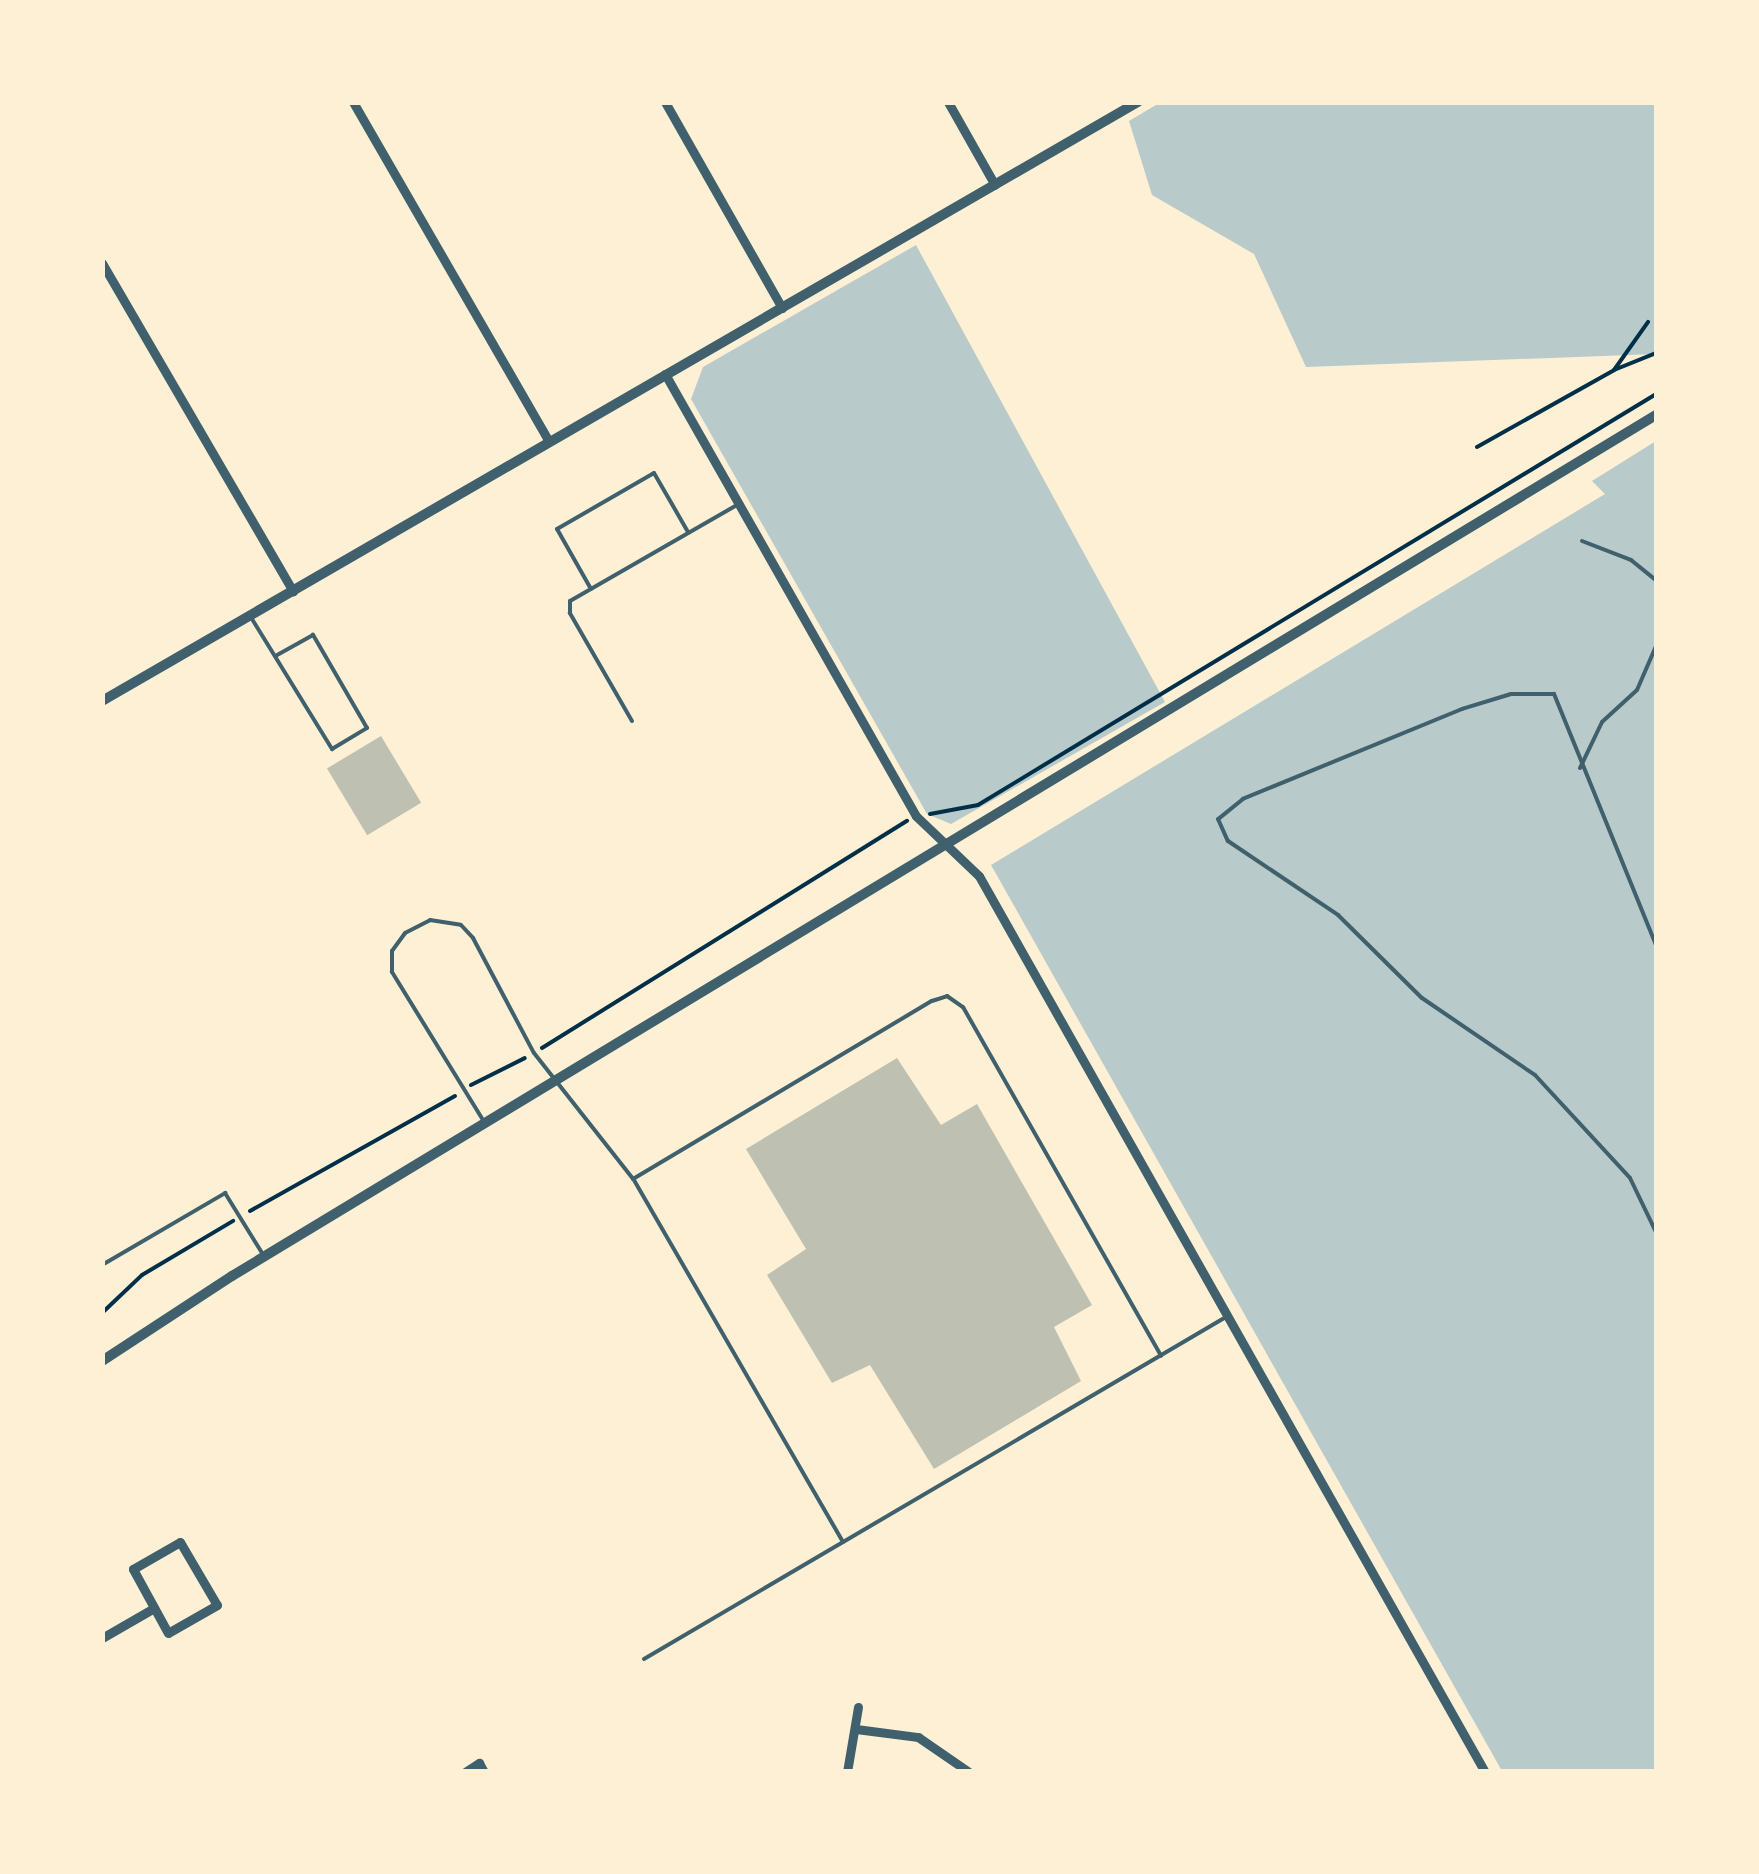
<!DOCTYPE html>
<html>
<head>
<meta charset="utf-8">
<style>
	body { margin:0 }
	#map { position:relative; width:1759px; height:1874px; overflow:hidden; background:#fdf0d5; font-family:Helvetica,sans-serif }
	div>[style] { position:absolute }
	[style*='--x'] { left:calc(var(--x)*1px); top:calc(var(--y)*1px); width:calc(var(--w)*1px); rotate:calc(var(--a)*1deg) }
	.green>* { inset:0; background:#b9caca }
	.building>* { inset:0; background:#bec0b2; transform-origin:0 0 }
	.path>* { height:4px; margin:-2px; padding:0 2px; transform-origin:2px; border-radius:2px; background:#003049 }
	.service>* { height:4px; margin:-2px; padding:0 2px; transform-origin:2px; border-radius:2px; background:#3f606c }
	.minor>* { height:9px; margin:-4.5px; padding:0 4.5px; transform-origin:4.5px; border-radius:4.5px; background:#3f606c }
	.tertiary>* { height:10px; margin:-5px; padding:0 5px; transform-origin:5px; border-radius:5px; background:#3f606c }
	span { translate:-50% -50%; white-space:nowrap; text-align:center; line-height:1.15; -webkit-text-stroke:8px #fdf0d5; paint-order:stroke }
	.frame { position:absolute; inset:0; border:105px solid #fdf0d5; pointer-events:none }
</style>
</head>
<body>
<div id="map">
	<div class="green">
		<div style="clip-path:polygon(1161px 102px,1656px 103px,1656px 354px,1306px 367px,1254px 254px,1152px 195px,1129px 121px)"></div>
		<div style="clip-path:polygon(916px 245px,1165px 702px,951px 824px,927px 814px,691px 399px,703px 367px)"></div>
		<div style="clip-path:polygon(1656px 441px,1656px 1771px,1502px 1771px,991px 865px,1605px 494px,1592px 481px)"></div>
	</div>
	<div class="building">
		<div style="left:381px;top:736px;width:78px;height:63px;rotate:59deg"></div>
		<div style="clip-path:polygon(897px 1058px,941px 1125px,977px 1104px,1092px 1305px,1054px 1327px,1081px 1381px,934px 1469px,870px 1365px,832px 1383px,767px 1275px,806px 1249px,746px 1149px)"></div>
	</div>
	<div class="path">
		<div style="--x:1614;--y:370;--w:45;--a:-22"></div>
		<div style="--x:1477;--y:447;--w:157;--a:-29.3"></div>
		<div style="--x:1614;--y:370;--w:59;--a:-54.7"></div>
		<div style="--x:930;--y:814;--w:49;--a:-10.6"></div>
		<div style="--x:978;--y:805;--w:793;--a:-31.22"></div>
		<div style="--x:542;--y:1048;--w:430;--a:-31.9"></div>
		<div style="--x:471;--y:1085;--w:60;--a:-26.6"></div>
		<div style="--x:250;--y:1211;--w:235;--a:-29.3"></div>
		<div style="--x:102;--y:1313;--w:55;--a:-43.5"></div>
		<div style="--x:142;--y:1275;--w:106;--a:-30.7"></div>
	</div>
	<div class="service">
		<div style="--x:1582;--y:541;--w:53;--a:21.2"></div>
		<div style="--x:1631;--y:560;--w:32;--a:39"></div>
		<div style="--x:591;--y:589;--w:69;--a:-119.5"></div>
		<div style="--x:557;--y:529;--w:112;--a:-30"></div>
		<div style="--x:654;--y:473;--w:68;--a:60"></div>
		<div style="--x:252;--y:619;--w:153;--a:58.4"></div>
		<div style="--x:332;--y:749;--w:41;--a:-31"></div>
		<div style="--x:367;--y:728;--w:108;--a:-120.1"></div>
		<div style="--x:313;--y:635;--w:41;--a:150.9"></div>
		<div style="--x:632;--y:721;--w:125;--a:-119.9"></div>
		<div style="--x:570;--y:613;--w:12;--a:-90"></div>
		<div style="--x:570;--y:601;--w:195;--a:-29.9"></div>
		<div style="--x:1580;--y:768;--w:51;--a:-64.4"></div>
		<div style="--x:1602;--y:722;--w:47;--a:-42.4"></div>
		<div style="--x:1637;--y:690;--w:48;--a:-66.6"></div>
		<div style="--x:1656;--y:945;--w:271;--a:-112.1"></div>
		<div style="--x:1554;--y:694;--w:43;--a:180"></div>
		<div style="--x:1511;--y:694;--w:51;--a:163"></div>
		<div style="--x:1462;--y:709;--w:237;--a:157.7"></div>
		<div style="--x:1243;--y:799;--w:32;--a:141"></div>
		<div style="--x:1218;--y:819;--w:24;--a:66"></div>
		<div style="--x:1228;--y:841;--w:133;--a:33.9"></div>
		<div style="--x:1338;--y:915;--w:118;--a:44.7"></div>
		<div style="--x:1422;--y:998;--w:137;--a:34.3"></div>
		<div style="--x:1535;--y:1075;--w:140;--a:47.3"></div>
		<div style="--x:1630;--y:1178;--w:60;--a:64.3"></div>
		<div style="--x:483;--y:1120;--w:174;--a:-121.6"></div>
		<div style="--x:392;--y:972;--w:21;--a:-90"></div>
		<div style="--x:392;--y:951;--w:22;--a:-54"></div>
		<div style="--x:405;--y:933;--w:28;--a:-27"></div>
		<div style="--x:430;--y:920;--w:31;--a:9"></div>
		<div style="--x:461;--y:925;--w:18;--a:47"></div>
		<div style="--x:473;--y:938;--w:130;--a:62.1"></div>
		<div style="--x:534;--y:1053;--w:160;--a:51.8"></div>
		<div style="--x:102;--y:1265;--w:143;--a:-30.3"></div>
		<div style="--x:225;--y:1193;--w:70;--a:58.3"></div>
		<div style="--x:843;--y:1542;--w:419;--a:-120"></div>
		<div style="--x:633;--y:1179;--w:348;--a:-30.8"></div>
		<div style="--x:932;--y:1001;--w:16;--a:-18"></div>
		<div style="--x:947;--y:996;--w:19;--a:35"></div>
		<div style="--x:963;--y:1007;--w:401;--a:60.4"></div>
		<div style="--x:644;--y:1659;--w:675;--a:-30.44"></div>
	</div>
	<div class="minor">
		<div style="--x:353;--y:102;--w:392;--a:60"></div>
		<div style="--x:665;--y:102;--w:237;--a:60.4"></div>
		<div style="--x:948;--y:102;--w:95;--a:60.5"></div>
		<div style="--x:102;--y:263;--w:380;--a:59.8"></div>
		<div style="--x:665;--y:374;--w:508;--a:60.41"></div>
		<div style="--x:916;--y:816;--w:87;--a:43.6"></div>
		<div style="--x:979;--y:876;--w:1029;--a:60.55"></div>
		<div style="--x:180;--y:1542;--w:73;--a:59.6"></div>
		<div style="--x:217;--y:1605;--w:56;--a:150.3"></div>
		<div style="--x:168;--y:1633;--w:73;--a:-118.7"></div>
		<div style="--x:133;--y:1569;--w:54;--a:-29.9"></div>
		<div style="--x:102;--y:1638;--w:60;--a:-30"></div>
		<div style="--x:856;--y:1729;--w:63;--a:7.4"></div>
		<div style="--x:918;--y:1737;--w:62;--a:34.5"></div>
		<div style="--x:465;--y:1772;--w:17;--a:-33"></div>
		<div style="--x:479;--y:1763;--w:10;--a:61"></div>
		<div style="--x:847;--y:1772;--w:66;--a:-80.4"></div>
	</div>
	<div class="tertiary">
		<div style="--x:102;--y:701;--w:1197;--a:-30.04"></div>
		<div style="--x:102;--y:1361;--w:155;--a:-33.2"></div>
		<div style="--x:232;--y:1276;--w:1664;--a:-31.16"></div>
	</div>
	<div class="frame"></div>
</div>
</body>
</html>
